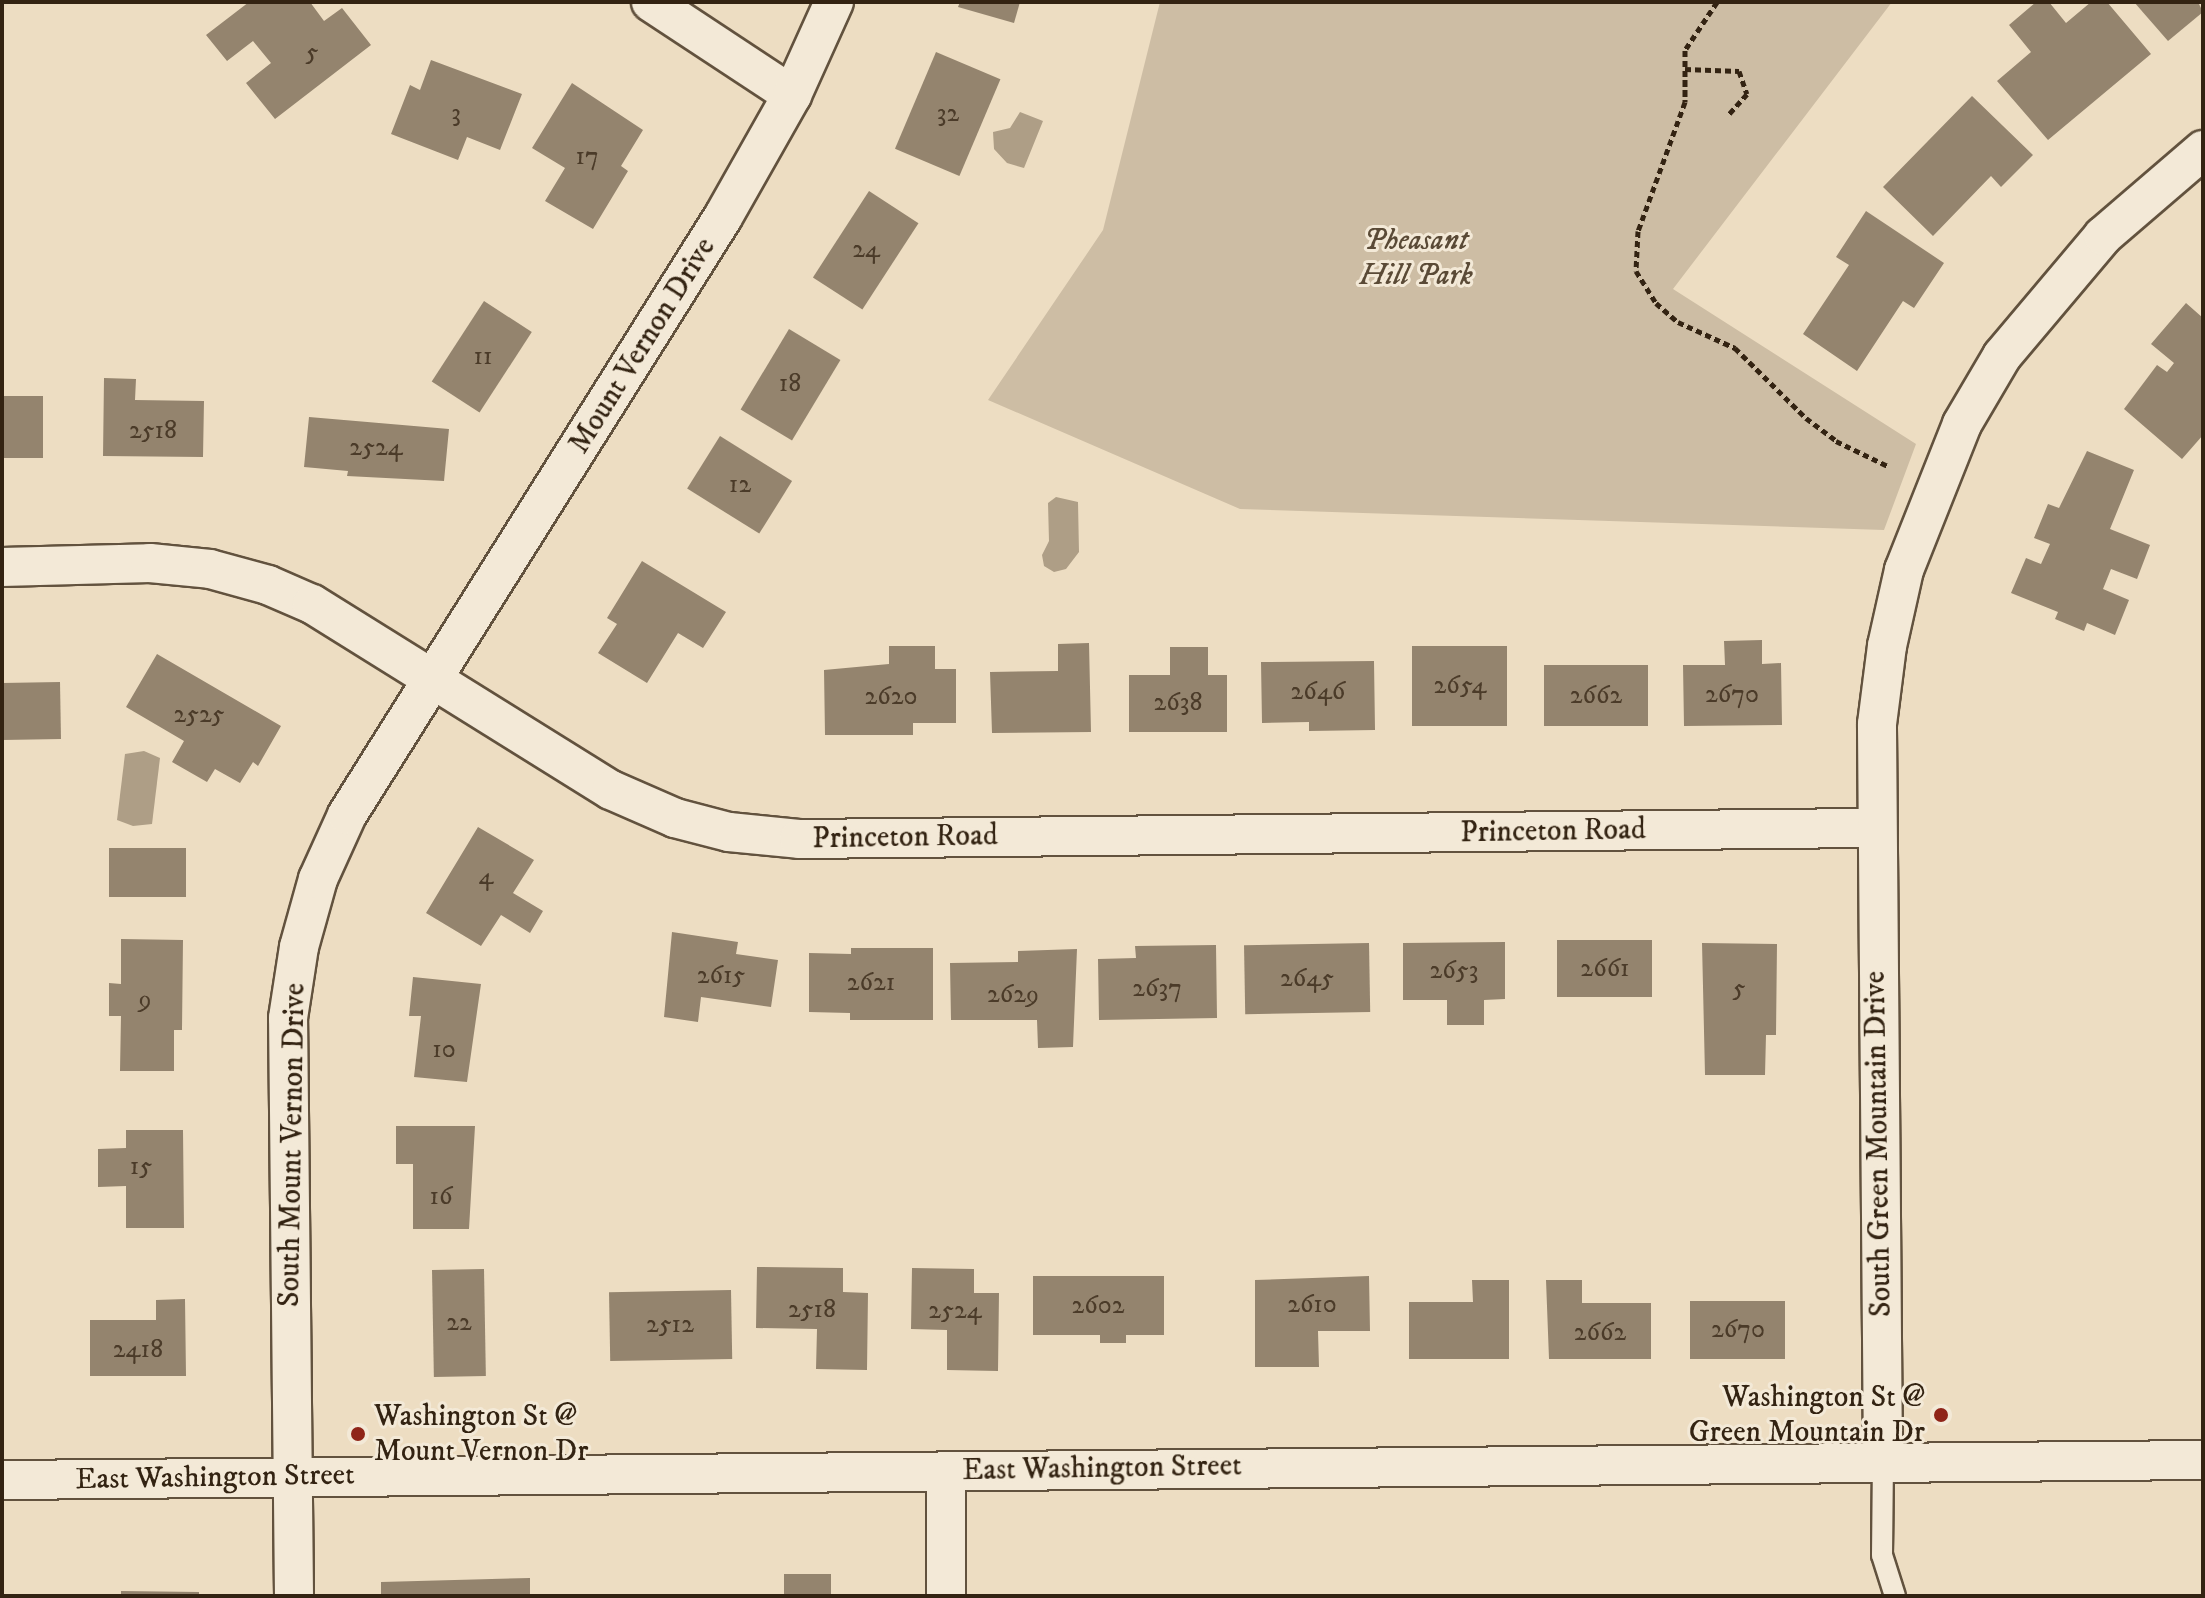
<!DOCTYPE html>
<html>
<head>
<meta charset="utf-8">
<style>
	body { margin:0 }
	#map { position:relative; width:2205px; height:1598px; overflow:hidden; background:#edddc2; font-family:"IM FELL DW Pica",serif }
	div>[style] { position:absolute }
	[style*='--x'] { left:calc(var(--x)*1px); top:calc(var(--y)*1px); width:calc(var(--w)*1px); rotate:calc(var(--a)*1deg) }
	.green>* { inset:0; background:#cdbda4 }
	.water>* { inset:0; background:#ae9e86 }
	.building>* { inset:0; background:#94846e; transform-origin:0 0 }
	.path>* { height:5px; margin-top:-2.5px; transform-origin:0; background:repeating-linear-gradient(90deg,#332312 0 6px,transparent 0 10px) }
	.roads { filter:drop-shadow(2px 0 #62523e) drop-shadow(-2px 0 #62523e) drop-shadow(0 2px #62523e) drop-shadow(0 -2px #62523e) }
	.service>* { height:20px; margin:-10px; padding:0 10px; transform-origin:10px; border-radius:10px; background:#f3e9d7 }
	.minor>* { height:38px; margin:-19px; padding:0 19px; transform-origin:19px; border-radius:19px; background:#f3e9d7 }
	.dots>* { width:22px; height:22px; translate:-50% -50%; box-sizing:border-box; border:4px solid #f3e9d7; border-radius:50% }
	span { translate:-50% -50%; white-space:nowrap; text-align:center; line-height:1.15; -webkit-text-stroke:6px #f3e9d7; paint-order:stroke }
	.number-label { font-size:26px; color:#4b3b29 }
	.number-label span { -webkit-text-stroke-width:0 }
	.park-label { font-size:30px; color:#5a4a36; font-style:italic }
	.street-label { font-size:30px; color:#332312 }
	.poi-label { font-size:30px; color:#332312 }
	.right { translate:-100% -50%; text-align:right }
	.left { translate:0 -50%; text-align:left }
	.frame { position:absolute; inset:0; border:4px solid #332312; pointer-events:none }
</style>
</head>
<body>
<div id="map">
	<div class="green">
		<div style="clip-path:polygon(1160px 2px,1892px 2px,1673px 289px,1916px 444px,1884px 530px,1240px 509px,988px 400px,1103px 230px)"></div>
	</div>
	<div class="water">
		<div style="clip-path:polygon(1020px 112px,1043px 121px,1024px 168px,1007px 163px,994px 149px,993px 132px,1010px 128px)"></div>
		<div style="clip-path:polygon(1056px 497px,1078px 502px,1079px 552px,1066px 569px,1054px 572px,1044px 566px,1042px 555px,1049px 541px,1048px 503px)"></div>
		<div style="clip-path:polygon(144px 751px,160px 758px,152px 824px,133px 826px,117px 820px,125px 754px)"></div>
	</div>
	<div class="building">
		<div style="clip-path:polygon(249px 2px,310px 2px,324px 21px,342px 8px,371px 45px,275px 119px,246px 83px,271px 63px,253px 41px,227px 61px,206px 35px)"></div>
		<div style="clip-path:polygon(960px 2px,1020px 2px,1014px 23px,958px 7px)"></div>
		<div style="clip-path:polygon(2036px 2px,2049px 2px,2066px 23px,2091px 2px,2107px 2px,2151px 54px,2048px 140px,1997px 81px,2031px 52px,2009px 25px)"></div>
		<div style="clip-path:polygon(2134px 2px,2198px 2px,2203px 12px,2168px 41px)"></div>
		<div style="left:936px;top:52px;width:70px;height:105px;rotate:23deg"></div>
		<div style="clip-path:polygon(431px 60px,522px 94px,500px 150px,467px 137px,458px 160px,391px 134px,410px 85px,420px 90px)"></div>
		<div style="clip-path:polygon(572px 83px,643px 130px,621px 166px,628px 171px,593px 229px,545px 201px,565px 168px,532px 148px)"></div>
		<div style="clip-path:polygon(1972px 96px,2033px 155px,2001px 187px,1991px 176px,1933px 236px,1883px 187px)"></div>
		<div style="left:869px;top:191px;width:59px;height:103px;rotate:33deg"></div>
		<div style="clip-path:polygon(1866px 211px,1944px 263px,1914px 308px,1903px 301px,1857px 371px,1803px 334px,1849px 265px,1836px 257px)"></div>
		<div style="left:484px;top:301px;width:57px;height:96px;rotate:33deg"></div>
		<div style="clip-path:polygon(2186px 303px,2203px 318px,2203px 435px,2182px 459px,2124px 409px,2157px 365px,2167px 372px,2174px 363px,2151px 344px)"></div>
		<div style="left:789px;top:329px;width:60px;height:94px;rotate:31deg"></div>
		<div style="clip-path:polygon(104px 378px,136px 379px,135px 400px,204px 401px,203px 457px,103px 456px)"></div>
		<div style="left:2px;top:396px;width:41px;height:62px"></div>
		<div style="clip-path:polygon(309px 417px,449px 429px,444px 481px,347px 476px,348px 471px,304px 467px)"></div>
		<div style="left:720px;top:436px;width:85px;height:62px;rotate:32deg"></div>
		<div style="clip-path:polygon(2087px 451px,2134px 470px,2110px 529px,2150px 545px,2137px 579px,2111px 569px,2103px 589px,2129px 600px,2115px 635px,2087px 623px,2084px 631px,2055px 619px,2058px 612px,2011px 593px,2026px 558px,2041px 564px,2050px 544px,2034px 538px,2048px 504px,2059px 508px)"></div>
		<div style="clip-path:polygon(642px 561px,726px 612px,703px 648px,678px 633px,647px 683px,598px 653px,617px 624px,607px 618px)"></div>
		<div style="clip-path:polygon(1762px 640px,1762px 664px,1781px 663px,1782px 725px,1684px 726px,1683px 665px,1725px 665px,1724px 641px)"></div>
		<div style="clip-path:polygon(1089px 643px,1091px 732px,992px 733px,990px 672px,1058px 671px,1058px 644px)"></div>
		<div style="clip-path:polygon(889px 646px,935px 646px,935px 669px,956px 669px,956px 723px,913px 723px,913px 735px,825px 735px,824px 670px,889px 664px)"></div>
		<div style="left:1412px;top:646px;width:95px;height:80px"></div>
		<div style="clip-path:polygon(1170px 647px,1208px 647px,1208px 675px,1227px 675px,1227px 732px,1129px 732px,1129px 675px,1170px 675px)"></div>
		<div style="clip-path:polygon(157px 654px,281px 726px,258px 766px,253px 762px,240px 783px,215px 769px,207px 782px,172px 762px,184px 741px,126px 707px)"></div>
		<div style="clip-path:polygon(1374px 661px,1375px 730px,1309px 731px,1309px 722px,1262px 723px,1261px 662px)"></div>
		<div style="left:1648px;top:665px;width:61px;height:104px;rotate:90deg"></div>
		<div style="left:60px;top:682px;width:57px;height:58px;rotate:89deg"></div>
		<div style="clip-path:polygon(478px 827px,534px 860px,513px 893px,543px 911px,530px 933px,501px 915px,481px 946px,426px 913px)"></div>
		<div style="left:109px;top:848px;width:77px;height:49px"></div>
		<div style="clip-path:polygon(672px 932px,738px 942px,736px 954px,778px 960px,771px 1007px,701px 997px,698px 1022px,664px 1017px)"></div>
		<div style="clip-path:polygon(121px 939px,183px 940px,182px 1030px,174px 1030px,174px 1071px,120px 1071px,121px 1016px,109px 1016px,109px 983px,121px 984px)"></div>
		<div style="left:1652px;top:940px;width:57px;height:95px;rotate:90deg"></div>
		<div style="clip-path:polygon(1505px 942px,1505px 999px,1484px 1000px,1484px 1025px,1447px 1025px,1447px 1000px,1403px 1000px,1403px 943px)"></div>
		<div style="left:1369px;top:943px;width:69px;height:125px;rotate:89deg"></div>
		<div style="clip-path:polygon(1702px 943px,1777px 944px,1776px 1035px,1766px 1035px,1765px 1075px,1705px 1075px)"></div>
		<div style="clip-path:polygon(1216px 945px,1217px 1018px,1099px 1020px,1098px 959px,1136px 958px,1135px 946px)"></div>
		<div style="clip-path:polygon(851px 948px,933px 948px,933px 1020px,850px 1020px,850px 1013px,809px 1012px,809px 953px,851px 954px)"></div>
		<div style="clip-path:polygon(1077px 949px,1073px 1047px,1038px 1048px,1037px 1020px,951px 1020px,950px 963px,1018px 962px,1018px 951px)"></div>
		<div style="clip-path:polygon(413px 977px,481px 984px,467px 1082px,414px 1077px,421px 1016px,409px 1016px)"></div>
		<div style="clip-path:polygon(396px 1126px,475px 1126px,469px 1229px,413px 1229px,413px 1164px,396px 1164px)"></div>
		<div style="clip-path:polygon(126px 1130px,183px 1130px,184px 1228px,126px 1228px,126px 1186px,98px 1187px,98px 1149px,126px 1148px)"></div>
		<div style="clip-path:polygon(757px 1267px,843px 1268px,843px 1292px,868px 1293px,867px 1370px,816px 1369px,817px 1329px,756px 1328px)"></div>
		<div style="clip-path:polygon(912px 1268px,974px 1269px,974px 1293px,999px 1293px,998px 1371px,947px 1370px,947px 1330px,911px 1329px)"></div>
		<div style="left:484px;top:1269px;width:107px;height:52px;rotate:89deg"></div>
		<div style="clip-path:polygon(1033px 1276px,1164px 1276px,1164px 1335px,1126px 1335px,1126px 1343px,1100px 1343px,1100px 1335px,1033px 1335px)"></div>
		<div style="clip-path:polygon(1369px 1276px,1370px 1331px,1318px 1331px,1319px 1367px,1255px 1367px,1255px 1280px)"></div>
		<div style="clip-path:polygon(1472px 1280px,1509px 1280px,1509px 1359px,1409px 1359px,1409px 1302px,1473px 1302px)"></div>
		<div style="clip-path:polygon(1546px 1280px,1582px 1280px,1582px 1303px,1651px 1303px,1651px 1359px,1549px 1359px)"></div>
		<div style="left:731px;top:1290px;width:69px;height:122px;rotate:89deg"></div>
		<div style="clip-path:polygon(185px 1299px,186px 1376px,90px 1376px,90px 1320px,156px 1320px,156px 1300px)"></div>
		<div style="left:1690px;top:1301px;width:95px;height:58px"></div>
		<div style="left:784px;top:1574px;width:47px;height:22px"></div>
		<div style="clip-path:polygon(530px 1578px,530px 1596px,381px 1596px,381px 1582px)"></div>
		<div style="clip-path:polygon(121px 1591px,199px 1592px,199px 1596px,121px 1596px)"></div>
	</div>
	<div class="path">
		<div style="--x:1717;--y:2;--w:58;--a:123.7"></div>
		<div style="--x:1685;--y:50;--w:52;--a:90"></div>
		<div style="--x:1685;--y:102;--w:137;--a:110"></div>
		<div style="--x:1638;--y:231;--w:40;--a:92.9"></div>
		<div style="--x:1636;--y:271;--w:38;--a:58"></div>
		<div style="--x:1656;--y:303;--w:29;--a:41"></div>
		<div style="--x:1678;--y:322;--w:63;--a:24.5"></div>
		<div style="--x:1735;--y:348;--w:100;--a:44.6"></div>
		<div style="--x:1806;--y:418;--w:38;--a:37"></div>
		<div style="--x:1836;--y:441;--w:58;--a:25.7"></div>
		<div style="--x:1685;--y:69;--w:54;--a:2.1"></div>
		<div style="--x:1739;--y:71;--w:24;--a:71"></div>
		<div style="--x:1747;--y:94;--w:28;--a:132"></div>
	</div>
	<div class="roads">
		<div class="service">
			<div style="--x:1883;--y:1460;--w:95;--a:90.6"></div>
			<div style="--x:1882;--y:1555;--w:43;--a:72.4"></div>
		</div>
		<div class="minor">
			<div style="--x:651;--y:2;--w:169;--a:33.4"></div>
			<div style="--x:2;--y:567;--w:148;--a:-1.5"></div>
			<div style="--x:150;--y:563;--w:60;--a:5.7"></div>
			<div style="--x:210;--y:569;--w:60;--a:15.4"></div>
			<div style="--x:268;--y:585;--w:48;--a:23.4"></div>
			<div style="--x:312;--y:604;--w:352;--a:31.9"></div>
			<div style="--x:611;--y:790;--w:70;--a:23.6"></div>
			<div style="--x:675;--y:818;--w:56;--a:14.5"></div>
			<div style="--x:729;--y:832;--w:70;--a:5.7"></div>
			<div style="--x:799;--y:839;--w:1077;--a:-0.59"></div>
			<div style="--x:1883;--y:1460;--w:736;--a:-90.47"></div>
			<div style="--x:1877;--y:724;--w:79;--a:-82.7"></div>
			<div style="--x:1887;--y:646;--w:78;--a:-77.4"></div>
			<div style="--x:1904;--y:570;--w:157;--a:-68.3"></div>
			<div style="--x:1962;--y:424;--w:79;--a:-59.5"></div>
			<div style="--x:2002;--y:356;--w:157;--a:-49.9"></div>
			<div style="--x:2103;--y:236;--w:132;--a:-40.7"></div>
			<div style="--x:946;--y:1471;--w:125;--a:90"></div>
			<div style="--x:2;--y:1480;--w:2201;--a:-0.52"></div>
			<div style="--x:294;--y:1596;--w:578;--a:-90.59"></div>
			<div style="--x:288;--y:1018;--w:72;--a:-81.2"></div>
			<div style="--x:299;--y:947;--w:71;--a:-74.4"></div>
			<div style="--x:318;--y:879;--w:70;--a:-65.6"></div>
			<div style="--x:347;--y:815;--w:706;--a:-57.84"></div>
			<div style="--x:723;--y:217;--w:140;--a:-60.5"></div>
			<div style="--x:792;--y:95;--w:102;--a:-65.7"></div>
		</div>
	</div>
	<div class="dots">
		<div style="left:1941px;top:1415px;background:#8f2418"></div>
		<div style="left:358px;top:1434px;background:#8f2418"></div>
	</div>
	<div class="number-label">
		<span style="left:312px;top:53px">5</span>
		<span style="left:456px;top:114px">3</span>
		<span style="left:948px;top:114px">32</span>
		<span style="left:587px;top:157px">17</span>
		<span style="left:866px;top:250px">24</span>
		<span style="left:483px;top:357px">11</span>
		<span style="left:790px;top:384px">18</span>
		<span style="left:153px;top:431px">2518</span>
		<span style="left:376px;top:448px">2524</span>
		<span style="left:740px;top:485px">12</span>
		<span style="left:1460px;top:686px">2654</span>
		<span style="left:1318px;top:692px">2646</span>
		<span style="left:1732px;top:695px">2670</span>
		<span style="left:1596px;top:696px">2662</span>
		<span style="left:891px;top:697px">2620</span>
		<span style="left:1178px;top:703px">2638</span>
		<span style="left:199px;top:715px">2525</span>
		<span style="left:486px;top:877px">4</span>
		<span style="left:1605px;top:969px">2661</span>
		<span style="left:1454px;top:971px">2653</span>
		<span style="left:721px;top:976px">2615</span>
		<span style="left:1307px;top:979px">2645</span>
		<span style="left:871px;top:983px">2621</span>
		<span style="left:1157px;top:989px">2637</span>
		<span style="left:1739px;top:989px">5</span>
		<span style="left:1013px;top:995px">2629</span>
		<span style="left:145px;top:1000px">9</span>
		<span style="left:444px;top:1050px">10</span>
		<span style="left:141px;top:1167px">15</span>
		<span style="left:441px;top:1197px">16</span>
		<span style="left:1312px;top:1305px">2610</span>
		<span style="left:1098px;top:1306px">2602</span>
		<span style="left:812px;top:1310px">2518</span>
		<span style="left:955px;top:1311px">2524</span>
		<span style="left:459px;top:1323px">22</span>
		<span style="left:670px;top:1325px">2512</span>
		<span style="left:1738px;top:1330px">2670</span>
		<span style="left:1600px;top:1333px">2662</span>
		<span style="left:138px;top:1350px">2418</span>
	</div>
	<div class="park-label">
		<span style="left:1416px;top:258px">Pheasant<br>Hill Park</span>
	</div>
	<div class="street-label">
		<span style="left:643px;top:346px;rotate:-58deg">Mount Vernon Drive</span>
		<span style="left:1553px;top:832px;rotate:-1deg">Princeton Road</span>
		<span style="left:905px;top:838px;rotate:-1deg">Princeton Road</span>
		<span style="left:1879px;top:1144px;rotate:-91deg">South Green Mountain Drive</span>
		<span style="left:293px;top:1145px;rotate:-89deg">South Mount Vernon Drive</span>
		<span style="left:1102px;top:1469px;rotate:-1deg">East Washington Street</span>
		<span style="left:215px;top:1478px;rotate:-1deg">East Washington Street</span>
	</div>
	<div class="poi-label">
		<span class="right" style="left:1925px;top:1415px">Washington St @<br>Green Mountain Dr</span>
		<span class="left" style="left:374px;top:1434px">Washington St @<br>Mount Vernon Dr</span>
	</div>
	<div class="frame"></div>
</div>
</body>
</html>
